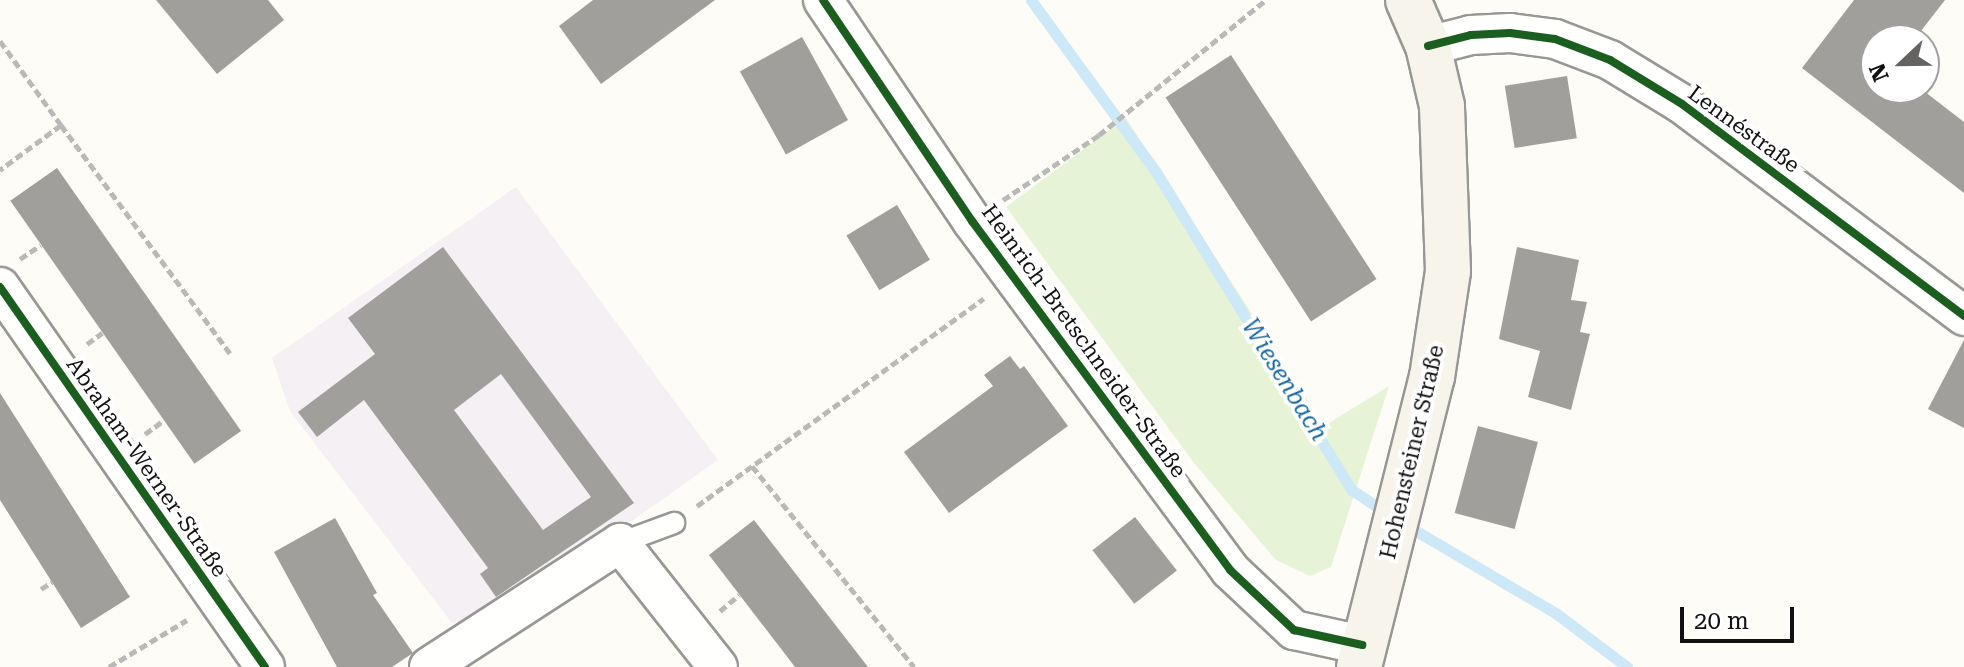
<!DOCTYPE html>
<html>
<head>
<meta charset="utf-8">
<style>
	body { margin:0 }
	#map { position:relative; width:1964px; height:667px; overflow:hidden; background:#fdfcf7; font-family:"Roboto Serif",serif }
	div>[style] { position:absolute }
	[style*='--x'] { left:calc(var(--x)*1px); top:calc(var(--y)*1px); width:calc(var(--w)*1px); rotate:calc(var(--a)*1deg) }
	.industrial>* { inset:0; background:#f5f0f3 }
	.green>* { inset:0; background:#e7f3d7 }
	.stream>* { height:11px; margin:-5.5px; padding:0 5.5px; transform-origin:5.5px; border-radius:5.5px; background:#cde8f7 }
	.building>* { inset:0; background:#a19f9c; transform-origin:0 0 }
	.path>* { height:5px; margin-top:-2.5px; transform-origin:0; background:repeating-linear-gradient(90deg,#b9b9b8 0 8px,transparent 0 12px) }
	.roads { filter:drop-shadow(2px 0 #979795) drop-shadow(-2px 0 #979795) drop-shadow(0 2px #979795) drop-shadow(0 -2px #979795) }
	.lane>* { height:20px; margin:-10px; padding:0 10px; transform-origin:10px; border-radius:10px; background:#fffffe }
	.street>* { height:38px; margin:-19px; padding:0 19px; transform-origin:19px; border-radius:19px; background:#fffffe }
	.secondary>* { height:44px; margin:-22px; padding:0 22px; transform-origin:22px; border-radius:22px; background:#f6f4eb }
	.cycleway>* { height:8px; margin:-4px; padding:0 4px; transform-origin:4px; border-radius:4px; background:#1b5e20 }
	span { translate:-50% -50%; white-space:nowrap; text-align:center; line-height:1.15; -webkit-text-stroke:8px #fff; paint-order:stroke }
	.street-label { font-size:22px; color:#111 }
	.water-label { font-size:24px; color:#1768a6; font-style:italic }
	.north { position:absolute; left:1860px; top:24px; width:80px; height:80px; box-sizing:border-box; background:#fff; border:2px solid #a0a0a0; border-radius:50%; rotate:248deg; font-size:22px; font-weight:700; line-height:32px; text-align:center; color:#111 }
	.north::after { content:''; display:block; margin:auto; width:28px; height:36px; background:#646362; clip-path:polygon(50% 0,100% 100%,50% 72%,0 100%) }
	.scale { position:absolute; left:1680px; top:607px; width:114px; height:36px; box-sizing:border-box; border:4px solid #111; border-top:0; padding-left:10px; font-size:24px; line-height:28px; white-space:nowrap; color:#111; -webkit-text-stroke:6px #fff; paint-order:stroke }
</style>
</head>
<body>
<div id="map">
	<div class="industrial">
		<div style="clip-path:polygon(516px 187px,718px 460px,496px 617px,452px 623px,290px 411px,272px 358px)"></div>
	</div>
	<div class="green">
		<div style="clip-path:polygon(1126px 118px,1324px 426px,1389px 386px,1331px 567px,1310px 576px,1276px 560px,1194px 463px,1006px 207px)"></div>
	</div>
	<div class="stream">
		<div style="--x:1031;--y:0;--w:213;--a:54"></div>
		<div style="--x:1156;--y:172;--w:374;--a:58.4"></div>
		<div style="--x:1352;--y:490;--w:43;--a:33.7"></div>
		<div style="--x:1406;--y:525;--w:175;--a:30.5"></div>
		<div style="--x:1557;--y:614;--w:88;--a:37.1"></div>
	</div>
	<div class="building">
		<div style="clip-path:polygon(156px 0,268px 0,284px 20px,217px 74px)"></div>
		<div style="clip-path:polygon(593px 0,715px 0,601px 84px,559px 26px)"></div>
		<div style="clip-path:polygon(1854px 0,1945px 0,1914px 40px,1876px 40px,1876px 88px,1920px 88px,1964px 122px,1964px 193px,1802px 68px)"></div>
		<div style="left:802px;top:37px;width:95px;height:71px;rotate:61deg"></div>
		<div style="left:1231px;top:55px;width:267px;height:78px;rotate:57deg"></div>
		<div style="left:1567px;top:76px;width:63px;height:63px;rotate:81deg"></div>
		<div style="left:57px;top:168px;width:321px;height:57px;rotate:55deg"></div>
		<div style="left:897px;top:205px;width:64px;height:59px;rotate:59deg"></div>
		<div style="clip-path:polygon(evenodd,443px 247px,634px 503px,496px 597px,480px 574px,488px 568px,364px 400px,317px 437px,298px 412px,375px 354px,348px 318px,443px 247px,501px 374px,591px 497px,543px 530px,454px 410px,501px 374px)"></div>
		<div style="clip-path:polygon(1517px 247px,1579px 260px,1571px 300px,1587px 302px,1580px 332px,1590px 334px,1571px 410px,1528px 397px,1540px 351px,1499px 339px)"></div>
		<div style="clip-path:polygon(1964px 340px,1964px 428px,1928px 409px)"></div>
		<div style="clip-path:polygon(1010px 356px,1020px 369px,1024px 366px,1068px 426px,949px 513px,904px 452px,993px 386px,984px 375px)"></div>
		<div style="clip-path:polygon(0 393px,130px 597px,81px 628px,0 500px)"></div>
		<div style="left:1478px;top:426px;width:62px;height:90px;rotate:15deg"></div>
		<div style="left:1135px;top:517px;width:68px;height:54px;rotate:52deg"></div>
		<div style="clip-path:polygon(335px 518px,377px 593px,373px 595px,413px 653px,392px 667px,337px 667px,274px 552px)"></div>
		<div style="clip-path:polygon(754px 520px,868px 667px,795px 667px,709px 555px)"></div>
	</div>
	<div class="path">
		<div style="--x:0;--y:41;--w:104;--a:54"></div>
		<div style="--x:61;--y:125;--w:76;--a:143.6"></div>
		<div style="--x:61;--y:125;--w:284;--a:53.5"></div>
		<div style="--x:1003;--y:200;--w:116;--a:-34.1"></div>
		<div style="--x:1099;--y:135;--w:215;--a:-39"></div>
		<div style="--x:20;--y:259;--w:25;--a:-34"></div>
		<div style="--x:87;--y:344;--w:19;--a:-36"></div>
		<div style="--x:145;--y:434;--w:24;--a:-36"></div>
		<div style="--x:752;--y:466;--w:258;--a:51.1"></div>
		<div style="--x:697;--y:506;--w:354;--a:-35.9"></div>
		<div style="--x:41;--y:589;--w:13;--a:-32"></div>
		<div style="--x:720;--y:611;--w:25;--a:-40"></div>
		<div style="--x:109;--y:667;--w:91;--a:-31.1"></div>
	</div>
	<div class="roads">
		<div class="lane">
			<div style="--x:620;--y:543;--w:58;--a:-20.3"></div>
		</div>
		<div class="street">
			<div style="--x:823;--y:0;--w:267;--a:56"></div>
			<div style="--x:972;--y:221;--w:434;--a:53.5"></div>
			<div style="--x:1230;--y:570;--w:88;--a:43.2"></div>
			<div style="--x:1294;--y:630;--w:70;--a:12.4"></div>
			<div style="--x:1428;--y:46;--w:44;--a:-14.3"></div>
			<div style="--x:1471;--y:35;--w:39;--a:-3"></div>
			<div style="--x:1510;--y:33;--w:45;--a:7.6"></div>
			<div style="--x:1555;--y:39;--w:59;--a:20.9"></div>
			<div style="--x:1610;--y:60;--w:84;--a:31.4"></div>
			<div style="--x:1682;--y:104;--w:353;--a:36.9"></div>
			<div style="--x:0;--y:287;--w:463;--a:55.1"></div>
			<div style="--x:429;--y:667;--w:228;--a:-33"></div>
			<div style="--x:620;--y:543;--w:158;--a:51.7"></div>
		</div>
		<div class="secondary">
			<div style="--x:1359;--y:667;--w:299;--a:-75.9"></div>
			<div style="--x:1432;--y:377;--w:107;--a:-81.4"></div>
			<div style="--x:1448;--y:271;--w:165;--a:-92.1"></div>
			<div style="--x:1442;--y:106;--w:62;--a:-103.1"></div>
			<div style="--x:1428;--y:46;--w:50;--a:-113.5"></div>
		</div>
	</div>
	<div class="cycleway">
		<div style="--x:823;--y:0;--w:267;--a:56"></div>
		<div style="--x:972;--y:221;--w:434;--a:53.5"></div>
		<div style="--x:1230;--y:570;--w:88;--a:43.2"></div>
		<div style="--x:1294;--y:630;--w:70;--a:12.4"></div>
		<div style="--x:1428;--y:46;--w:44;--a:-14.3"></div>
		<div style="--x:1471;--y:35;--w:39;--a:-3"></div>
		<div style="--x:1510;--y:33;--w:45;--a:7.6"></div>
		<div style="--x:1555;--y:39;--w:59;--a:20.9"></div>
		<div style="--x:1610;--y:60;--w:84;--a:31.4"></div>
		<div style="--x:1682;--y:104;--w:353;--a:36.9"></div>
		<div style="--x:0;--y:287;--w:463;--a:55.1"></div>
	</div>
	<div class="street-label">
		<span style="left:1744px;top:129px;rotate:36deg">Lennéstraße</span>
		<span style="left:1084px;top:341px;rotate:54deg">Heinrich-Bretschneider-Straße</span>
		<span style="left:1412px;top:452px;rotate:-77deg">Hohensteiner Straße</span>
		<span style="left:147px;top:467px;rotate:55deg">Abraham-Werner-Straße</span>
	</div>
	<div class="water-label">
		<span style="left:1284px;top:380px;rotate:58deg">Wiesenbach</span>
	</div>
	<div class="north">N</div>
	<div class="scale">20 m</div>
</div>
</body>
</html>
